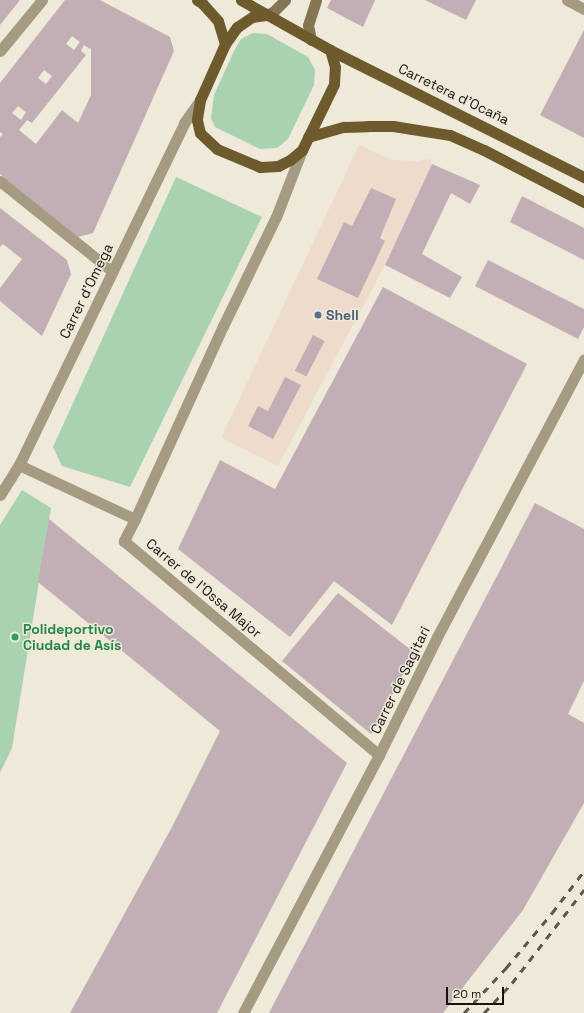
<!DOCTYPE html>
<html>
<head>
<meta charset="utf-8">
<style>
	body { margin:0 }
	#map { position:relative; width:584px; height:1013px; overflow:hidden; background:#eee9d9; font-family:"Space Grotesk",sans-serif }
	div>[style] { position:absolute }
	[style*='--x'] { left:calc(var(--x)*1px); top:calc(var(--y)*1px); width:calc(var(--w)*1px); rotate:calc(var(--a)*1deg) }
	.commercial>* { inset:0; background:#efdbcc }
	.green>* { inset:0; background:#a8d2b0 }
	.building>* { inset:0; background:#c1afb5; transform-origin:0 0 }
	.minor>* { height:11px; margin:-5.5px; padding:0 5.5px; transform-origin:5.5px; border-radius:5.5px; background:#a59b83 }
	.tertiary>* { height:11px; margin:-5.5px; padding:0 5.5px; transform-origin:5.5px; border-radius:5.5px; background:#a59b83 }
	.secondary>* { height:11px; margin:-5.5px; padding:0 5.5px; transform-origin:5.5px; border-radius:5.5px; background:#847652 }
	.primary>* { height:11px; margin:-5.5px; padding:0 5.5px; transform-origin:5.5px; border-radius:5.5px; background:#6d5b2e }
	.rail>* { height:3px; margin-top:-1.5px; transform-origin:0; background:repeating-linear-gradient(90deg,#5a574e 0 7px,transparent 0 14px) }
	.dots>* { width:11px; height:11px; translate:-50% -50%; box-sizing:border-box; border:2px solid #eee9d9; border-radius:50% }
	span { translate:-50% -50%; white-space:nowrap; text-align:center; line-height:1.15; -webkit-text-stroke:3px #eee9d9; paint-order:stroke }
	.street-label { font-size:14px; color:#15130e }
	.service-label { font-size:14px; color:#4e5e75; font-weight:700 }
	.left { translate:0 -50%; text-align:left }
	.leisure-label { font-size:14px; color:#27864d; font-weight:700 }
	.scale { position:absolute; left:446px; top:987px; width:58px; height:18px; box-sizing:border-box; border:2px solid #15130e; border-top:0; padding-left:5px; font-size:12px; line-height:14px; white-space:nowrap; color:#15130e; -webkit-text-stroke:3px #eee9d9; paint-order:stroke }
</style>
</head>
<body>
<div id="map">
	<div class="commercial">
		<div style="clip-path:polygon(359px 145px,392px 160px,416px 161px,430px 159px,432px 164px,385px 265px,278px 466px,221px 438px)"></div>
	</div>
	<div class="green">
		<div style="clip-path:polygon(253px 33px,267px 34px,308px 57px,315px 70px,314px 85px,288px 139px,277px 148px,260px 149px,215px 127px,211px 118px,214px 95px,234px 51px,241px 39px)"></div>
		<div style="clip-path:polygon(176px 177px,262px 217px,130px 487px,62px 466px,53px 447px)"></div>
		<div style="clip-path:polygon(22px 490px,51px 508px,12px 748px,0 773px,0 525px)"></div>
	</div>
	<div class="building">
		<div style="clip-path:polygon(0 0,20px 0,0 25px)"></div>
		<div style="clip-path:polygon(evenodd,65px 0,100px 0,170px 37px,174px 51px,93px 233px,78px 237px,0 174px,0 137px,3px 134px,0 132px,0 83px,65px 0,72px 36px,80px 42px,74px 50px,66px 44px,72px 36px,65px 0,84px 45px,90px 49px,91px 47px,91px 95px,78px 123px,62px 110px,36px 144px,19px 130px,27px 120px,32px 123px,86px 55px,81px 51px,84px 45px,65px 0,44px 70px,52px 76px,46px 84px,38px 78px,44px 70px,65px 0,18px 106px,26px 112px,21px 120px,12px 113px,18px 106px)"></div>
		<div style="clip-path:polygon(331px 0,375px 0,363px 27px,327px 8px)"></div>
		<div style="clip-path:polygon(425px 0,476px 0,466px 20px)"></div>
		<div style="clip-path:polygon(584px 30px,584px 138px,540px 115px)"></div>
		<div style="clip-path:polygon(432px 164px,480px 185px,470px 204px,451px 193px,422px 254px,462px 277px,450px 298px,385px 265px)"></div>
		<div style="clip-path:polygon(371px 188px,396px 199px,380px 238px,385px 241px,358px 298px,317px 279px,344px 222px,352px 226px)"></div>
		<div style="clip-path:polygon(522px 196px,584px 228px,584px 260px,510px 222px)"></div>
		<div style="clip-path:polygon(0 208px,67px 260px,71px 274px,42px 336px,0 301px,0 288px,22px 259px,3px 244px,0 247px)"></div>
		<div style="clip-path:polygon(488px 260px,584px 309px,584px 327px,578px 339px,475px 286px)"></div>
		<div style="clip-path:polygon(383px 287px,527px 364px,392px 625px,334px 581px,290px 637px,178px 549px,220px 460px,275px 489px)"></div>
		<div style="left:313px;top:335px;width:13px;height:40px;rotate:27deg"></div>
		<div style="clip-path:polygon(285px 377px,301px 385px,273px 439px,248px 426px,258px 406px,268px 411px)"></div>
		<div style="clip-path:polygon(535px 503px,584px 529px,584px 681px,568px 714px,584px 723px,584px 803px,523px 910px,443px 1013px,269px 1013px)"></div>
		<div style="clip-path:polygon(49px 519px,347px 763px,217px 1013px,70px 1013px,172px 827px,220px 731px,38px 582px)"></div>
		<div style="clip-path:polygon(338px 593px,415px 653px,371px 734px,282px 661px)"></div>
	</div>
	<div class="minor">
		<div style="--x:567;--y:0;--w:19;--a:28"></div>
		<div style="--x:0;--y:51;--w:66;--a:-50.5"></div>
		<div style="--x:0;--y:181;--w:144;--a:38.8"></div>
		<div style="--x:135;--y:519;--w:25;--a:117"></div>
		<div style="--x:124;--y:541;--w:333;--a:40"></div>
		<div style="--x:243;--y:1013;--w:292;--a:-62.2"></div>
		<div style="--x:379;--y:755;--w:131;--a:-63.8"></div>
		<div style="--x:437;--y:637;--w:314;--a:-62.1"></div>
	</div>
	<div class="tertiary">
		<div style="--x:19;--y:465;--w:128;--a:25"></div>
		<div style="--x:135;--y:519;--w:212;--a:-65.5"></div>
		<div style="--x:223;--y:326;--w:121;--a:-64.1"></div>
		<div style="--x:276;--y:217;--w:72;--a:-68.8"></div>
		<div style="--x:0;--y:495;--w:36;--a:-58"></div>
		<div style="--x:19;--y:465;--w:380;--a:-64.2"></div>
		<div style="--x:184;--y:123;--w:28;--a:-55"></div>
	</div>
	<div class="secondary">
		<div style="--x:266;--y:15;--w:8;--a:-23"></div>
		<div style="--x:273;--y:12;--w:17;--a:-45"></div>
		<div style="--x:311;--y:40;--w:15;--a:-101"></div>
		<div style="--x:308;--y:25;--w:26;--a:-72"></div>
	</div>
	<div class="primary">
		<div style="--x:197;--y:0;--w:6;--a:31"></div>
		<div style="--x:202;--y:3;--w:24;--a:48"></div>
		<div style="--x:218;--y:21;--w:24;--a:73"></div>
		<div style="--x:241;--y:0;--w:102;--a:29.3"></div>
		<div style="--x:330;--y:50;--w:284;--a:26.6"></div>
		<div style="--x:266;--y:15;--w:14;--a:172"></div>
		<div style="--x:252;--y:17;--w:18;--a:146"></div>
		<div style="--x:237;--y:27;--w:21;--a:125"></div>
		<div style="--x:225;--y:44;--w:61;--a:114.1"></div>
		<div style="--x:200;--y:100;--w:20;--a:99"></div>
		<div style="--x:197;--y:120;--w:13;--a:77"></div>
		<div style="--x:200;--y:133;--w:23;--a:43"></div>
		<div style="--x:217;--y:149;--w:47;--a:22.7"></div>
		<div style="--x:260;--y:167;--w:18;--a:-3"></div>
		<div style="--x:278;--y:166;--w:13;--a:-27"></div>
		<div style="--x:290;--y:160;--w:16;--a:-40"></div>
		<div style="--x:302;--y:150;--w:73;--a:-64.1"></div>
		<div style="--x:334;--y:84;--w:17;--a:-87"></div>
		<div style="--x:335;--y:67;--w:18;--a:-106"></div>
		<div style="--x:308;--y:137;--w:37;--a:-16"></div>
		<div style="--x:344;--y:127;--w:24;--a:-2"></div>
		<div style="--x:368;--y:126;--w:25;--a:0"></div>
		<div style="--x:393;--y:126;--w:58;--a:9"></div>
		<div style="--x:450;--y:135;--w:37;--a:24"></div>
		<div style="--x:484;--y:150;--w:113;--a:27.5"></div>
	</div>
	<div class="rail">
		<div style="--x:464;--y:1013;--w:62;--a:-47"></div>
		<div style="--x:506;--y:968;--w:72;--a:-50.1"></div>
		<div style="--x:552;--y:913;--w:53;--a:-52.7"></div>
		<div style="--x:484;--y:1013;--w:41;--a:-47"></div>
		<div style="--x:512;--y:983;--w:118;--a:-52.3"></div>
	</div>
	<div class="dots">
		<div style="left:318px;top:315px;background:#5c6f8a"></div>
		<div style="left:15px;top:637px;background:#2e9e5b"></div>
	</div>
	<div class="street-label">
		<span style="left:454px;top:94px;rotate:26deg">Carretera d'Ocaña</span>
		<span style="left:86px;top:291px;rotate:-64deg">Carrer d'Omega</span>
		<span style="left:204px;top:588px;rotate:40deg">Carrer de l'Ossa Major</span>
		<span style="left:400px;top:680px;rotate:-64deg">Carrer de Sagitari</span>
	</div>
	<div class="service-label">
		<span class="left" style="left:326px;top:315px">Shell</span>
	</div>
	<div class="leisure-label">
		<span class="left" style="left:23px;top:637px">Polideportivo<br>Ciudad de Asís</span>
	</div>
	<div class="scale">20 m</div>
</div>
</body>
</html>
